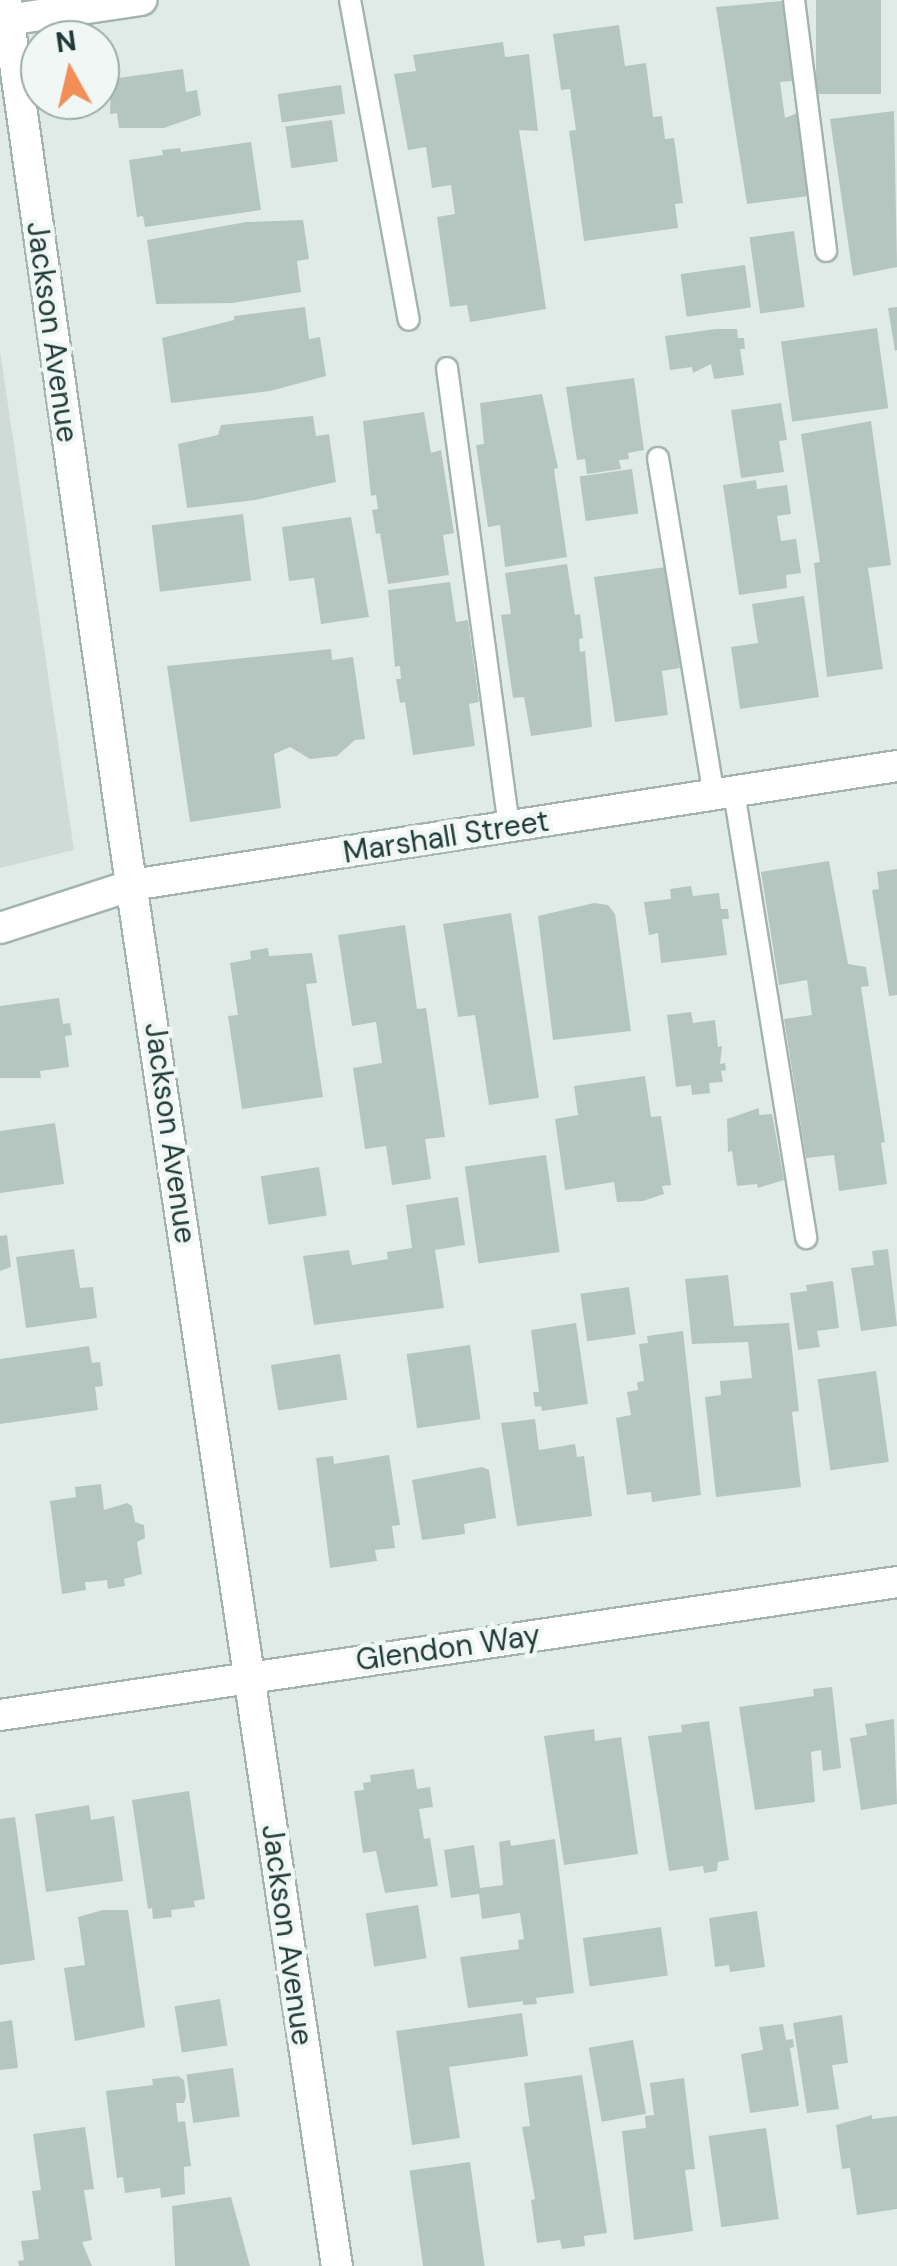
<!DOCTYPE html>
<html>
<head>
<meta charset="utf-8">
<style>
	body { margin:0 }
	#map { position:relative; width:897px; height:2266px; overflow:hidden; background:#e0ebe7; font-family:"DM Sans",sans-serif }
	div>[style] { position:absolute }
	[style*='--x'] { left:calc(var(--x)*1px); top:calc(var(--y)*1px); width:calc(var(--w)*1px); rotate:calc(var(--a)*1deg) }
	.built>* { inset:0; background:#cedbd6 }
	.building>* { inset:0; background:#b5c6c0; transform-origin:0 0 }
	.roads { filter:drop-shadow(2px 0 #a3b3af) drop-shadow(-2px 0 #a3b3af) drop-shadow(0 2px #a3b3af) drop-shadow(0 -2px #a3b3af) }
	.service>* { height:20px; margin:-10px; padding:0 10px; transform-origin:10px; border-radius:10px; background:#fff }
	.minor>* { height:30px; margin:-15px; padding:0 15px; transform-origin:15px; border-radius:15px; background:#fff }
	span { translate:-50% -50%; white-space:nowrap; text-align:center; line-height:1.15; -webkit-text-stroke:9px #f0f7f5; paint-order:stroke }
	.street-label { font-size:30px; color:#203b37 }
	.north { position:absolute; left:20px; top:20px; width:100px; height:100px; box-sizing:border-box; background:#f0f7f5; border:2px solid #9daca9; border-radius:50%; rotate:352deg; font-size:28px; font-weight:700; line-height:40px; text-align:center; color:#203b37 }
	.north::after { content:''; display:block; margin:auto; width:35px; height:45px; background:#f38f56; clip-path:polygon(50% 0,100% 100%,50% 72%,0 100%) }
</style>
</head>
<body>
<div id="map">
	<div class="built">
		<div style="clip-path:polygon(0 351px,74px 850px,0 868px)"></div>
	</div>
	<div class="building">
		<div style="left:816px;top:0;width:65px;height:94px"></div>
		<div style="clip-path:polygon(782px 1px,793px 81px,780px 82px,785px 118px,800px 112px,809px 196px,747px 204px,716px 7px)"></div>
		<div style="clip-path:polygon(619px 25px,625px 66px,646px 63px,653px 117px,662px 116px,665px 139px,674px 138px,683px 203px,675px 204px,678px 228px,584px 241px,569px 131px,576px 130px,570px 89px,561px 90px,553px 34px)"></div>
		<div style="clip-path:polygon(503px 42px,505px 57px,529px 54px,538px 131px,519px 130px,546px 309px,470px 322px,467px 305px,450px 307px,437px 217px,455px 214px,451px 185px,432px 188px,426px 147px,408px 150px,394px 74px,416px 71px,413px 55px)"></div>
		<div style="clip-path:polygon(183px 69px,186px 92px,197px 90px,201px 115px,164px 128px,119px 128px,117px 113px,110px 114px,111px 79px)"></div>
		<div style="left:341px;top:85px;width:29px;height:64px;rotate:82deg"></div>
		<div style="clip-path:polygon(894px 111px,897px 267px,853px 276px,830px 119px)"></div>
		<div style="left:332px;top:120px;width:42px;height:47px;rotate:82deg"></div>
		<div style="clip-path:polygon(251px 142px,261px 210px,145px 227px,143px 216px,137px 217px,129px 160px,163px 155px,162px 150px,180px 148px,181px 152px)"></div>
		<div style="clip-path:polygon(303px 220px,309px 259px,297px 261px,301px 292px,233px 303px,156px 304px,147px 240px,246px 222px)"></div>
		<div style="left:794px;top:231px;width:77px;height:45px;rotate:82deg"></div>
		<div style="left:745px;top:265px;width:43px;height:65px;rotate:82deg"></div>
		<div style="clip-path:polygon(305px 307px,309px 339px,320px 337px,326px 376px,270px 391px,171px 403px,162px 338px,234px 320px,234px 316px)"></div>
		<div style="clip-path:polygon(897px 307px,897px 350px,895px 351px,888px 308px)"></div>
		<div style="left:877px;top:328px;width:81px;height:97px;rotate:82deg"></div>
		<div style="clip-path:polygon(716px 329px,737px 329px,738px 338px,744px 338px,745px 349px,740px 349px,744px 375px,714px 379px,711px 364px,693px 373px,692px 367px,670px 370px,665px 336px)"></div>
		<div style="clip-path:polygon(634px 378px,644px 450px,628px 453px,629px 459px,619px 460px,621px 469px,587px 474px,585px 459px,577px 460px,566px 387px)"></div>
		<div style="clip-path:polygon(542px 394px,558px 468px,554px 469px,567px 557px,505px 567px,500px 525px,488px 527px,476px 445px,484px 444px,480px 403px)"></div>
		<div style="clip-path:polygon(781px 403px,787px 440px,779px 441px,784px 472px,741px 478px,731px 410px)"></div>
		<div style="clip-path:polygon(424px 412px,431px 453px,441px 450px,454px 533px,443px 535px,449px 575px,388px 584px,380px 533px,376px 534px,372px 510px,378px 509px,376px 495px,371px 496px,363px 421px)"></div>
		<div style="clip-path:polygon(313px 416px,316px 436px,329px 434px,336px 482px,255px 500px,187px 508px,178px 444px,218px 435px,221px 425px)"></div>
		<div style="clip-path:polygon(871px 421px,891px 565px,868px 568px,883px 669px,827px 677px,814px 563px,820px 562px,801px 434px)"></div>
		<div style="left:632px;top:469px;width:45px;height:53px;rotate:82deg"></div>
		<div style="clip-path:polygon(756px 480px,757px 489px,787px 485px,791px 514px,777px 516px,781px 541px,796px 539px,801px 573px,786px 575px,787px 588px,739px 595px,723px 485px)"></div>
		<div style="left:243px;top:514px;width:67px;height:92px;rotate:83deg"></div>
		<div style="clip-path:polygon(351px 517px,369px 617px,321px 624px,314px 578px,289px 581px,282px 527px)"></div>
		<div style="clip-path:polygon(567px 564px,575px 615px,580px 614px,583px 638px,579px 639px,580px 652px,585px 651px,592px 727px,531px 736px,524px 697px,513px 698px,501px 615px,511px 614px,505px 573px)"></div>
		<div style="clip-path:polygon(666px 567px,680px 668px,662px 671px,668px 715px,615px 722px,594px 577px)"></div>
		<div style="clip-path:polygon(450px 582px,456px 622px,468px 620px,479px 702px,469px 704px,475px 746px,413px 755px,405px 702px,400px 703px,396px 679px,401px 679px,400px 666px,395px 667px,388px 590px)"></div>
		<div style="clip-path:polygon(804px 596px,819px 697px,740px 709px,731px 647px,758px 643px,752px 604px)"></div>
		<div style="clip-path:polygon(331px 649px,332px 660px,353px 657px,365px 739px,355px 740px,337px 756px,310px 759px,290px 747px,274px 754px,281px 808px,190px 822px,167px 666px)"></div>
		<div style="clip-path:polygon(829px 861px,848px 964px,866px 967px,869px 986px,861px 987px,885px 1142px,881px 1143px,887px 1184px,839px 1191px,834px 1155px,806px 1158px,784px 1019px,812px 1015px,807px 980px,779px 985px,761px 872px)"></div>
		<div style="clip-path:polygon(897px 869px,897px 995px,889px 996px,872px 890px,879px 889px,877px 872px)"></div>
		<div style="clip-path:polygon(691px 886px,693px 896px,719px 893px,721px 909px,728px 909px,729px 919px,722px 919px,727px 955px,661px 963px,658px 933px,649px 935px,644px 902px,671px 899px,670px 889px)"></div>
		<div style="clip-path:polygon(594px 903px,608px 905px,615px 914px,631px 1031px,553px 1040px,538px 916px)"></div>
		<div style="clip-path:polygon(511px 913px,539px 1098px,489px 1105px,475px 1015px,458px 1017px,443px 924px)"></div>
		<div style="clip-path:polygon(405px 925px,417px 1009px,426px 1008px,445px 1137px,425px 1139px,431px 1179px,392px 1185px,386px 1146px,365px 1149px,353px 1068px,382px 1063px,376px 1022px,352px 1026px,338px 935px)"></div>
		<div style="clip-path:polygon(268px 948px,269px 956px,312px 953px,317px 983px,306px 984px,323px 1097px,242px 1109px,228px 1016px,238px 1015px,230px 963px,251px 959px,250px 951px)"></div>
		<div style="clip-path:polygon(59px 998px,63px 1024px,70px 1023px,72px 1035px,65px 1036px,69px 1067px,40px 1071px,41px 1078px,0 1078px,0 1006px)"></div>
		<div style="clip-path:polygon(691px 1012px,693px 1023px,715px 1020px,718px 1047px,722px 1046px,720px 1064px,725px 1063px,726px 1070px,721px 1071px,723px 1082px,709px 1083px,710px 1093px,692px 1095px,691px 1085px,676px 1087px,667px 1015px)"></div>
		<div style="clip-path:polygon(645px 1076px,651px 1117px,661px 1116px,671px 1185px,662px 1186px,664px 1194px,643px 1201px,617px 1202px,614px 1182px,565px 1190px,555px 1119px,578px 1115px,574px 1086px)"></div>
		<div style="clip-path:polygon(759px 1108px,759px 1115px,772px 1114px,784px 1180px,758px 1188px,757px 1184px,737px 1186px,732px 1151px,728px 1152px,727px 1119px)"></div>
		<div style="clip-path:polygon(55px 1123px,64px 1184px,0 1193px,0 1131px)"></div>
		<div style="left:546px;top:1155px;width:98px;height:82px;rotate:82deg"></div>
		<div style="left:319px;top:1167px;width:49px;height:59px;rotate:81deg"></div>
		<div style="clip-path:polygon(458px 1197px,465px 1245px,435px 1250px,444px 1308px,314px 1325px,303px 1256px,349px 1250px,352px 1265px,388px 1259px,387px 1252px,412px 1248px,406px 1205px)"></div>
		<div style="clip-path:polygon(7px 1235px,11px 1267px,0 1271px,0 1236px)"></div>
		<div style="clip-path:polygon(74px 1249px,80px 1288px,93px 1287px,97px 1318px,26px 1328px,16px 1257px)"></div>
		<div style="clip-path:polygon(888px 1249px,897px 1326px,861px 1331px,851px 1268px,874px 1265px,872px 1251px)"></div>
		<div style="clip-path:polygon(728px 1275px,734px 1326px,789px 1323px,799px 1411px,792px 1412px,801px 1487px,716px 1497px,705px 1397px,721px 1395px,720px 1381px,752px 1378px,748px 1342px,692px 1344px,685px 1279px)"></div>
		<div style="clip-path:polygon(833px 1281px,839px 1328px,817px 1331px,820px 1347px,798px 1350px,790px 1293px,807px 1291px,806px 1285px)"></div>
		<div style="left:629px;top:1287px;width:48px;height:49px;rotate:82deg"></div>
		<div style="clip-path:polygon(576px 1323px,588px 1404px,542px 1411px,541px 1406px,535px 1407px,533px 1392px,539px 1392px,531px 1330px)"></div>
		<div style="clip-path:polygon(683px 1331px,701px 1495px,652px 1502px,651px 1492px,627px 1495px,616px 1418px,631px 1415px,627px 1392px,638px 1390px,637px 1382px,644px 1381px,639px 1344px,648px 1343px,647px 1336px)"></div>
		<div style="left:470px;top:1345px;width:75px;height:64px;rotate:82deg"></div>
		<div style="clip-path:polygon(89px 1346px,92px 1363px,100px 1362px,103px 1386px,95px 1387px,98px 1410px,0 1424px,0 1359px)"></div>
		<div style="left:340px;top:1354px;width:46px;height:70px;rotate:81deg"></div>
		<div style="left:876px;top:1371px;width:92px;height:59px;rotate:82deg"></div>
		<div style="clip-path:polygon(535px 1419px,539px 1450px,575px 1444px,577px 1457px,584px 1456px,592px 1516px,517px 1526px,501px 1423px)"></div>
		<div style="clip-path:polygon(389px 1455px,400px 1525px,392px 1526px,395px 1548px,375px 1550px,377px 1561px,330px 1568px,316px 1458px,333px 1456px,334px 1464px)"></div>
		<div style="clip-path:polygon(482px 1467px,489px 1470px,496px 1518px,464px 1524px,465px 1534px,422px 1540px,412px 1480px)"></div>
		<div style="clip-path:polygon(101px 1484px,104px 1510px,127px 1503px,132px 1506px,135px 1522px,144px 1525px,145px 1538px,137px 1542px,142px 1574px,124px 1579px,125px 1586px,108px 1589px,107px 1580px,90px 1582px,85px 1582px,86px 1590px,62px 1594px,50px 1501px,76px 1497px,75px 1487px)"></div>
		<div style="clip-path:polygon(832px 1687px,841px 1768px,823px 1771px,821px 1750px,811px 1752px,815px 1802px,755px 1810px,739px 1707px,814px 1696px,813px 1689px)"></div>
		<div style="clip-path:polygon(894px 1719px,897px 1804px,861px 1810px,850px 1738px,867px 1735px,865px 1724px)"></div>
		<div style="clip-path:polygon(709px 1721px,729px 1860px,718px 1862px,717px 1871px,704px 1873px,703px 1866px,669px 1871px,648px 1736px,682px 1732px,681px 1725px)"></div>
		<div style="clip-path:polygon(594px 1729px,595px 1741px,621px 1737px,638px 1854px,564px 1865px,544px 1736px)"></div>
		<div style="clip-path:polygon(414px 1769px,417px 1789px,430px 1787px,433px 1807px,419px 1809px,424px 1839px,430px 1838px,438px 1886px,385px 1893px,376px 1851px,363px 1853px,354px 1791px,364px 1790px,363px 1783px,371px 1782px,370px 1775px)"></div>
		<div style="clip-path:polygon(189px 1791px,205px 1899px,194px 1901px,195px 1907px,171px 1910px,172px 1917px,153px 1919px,152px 1908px,148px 1909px,132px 1800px)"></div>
		<div style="clip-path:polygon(89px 1805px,91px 1820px,114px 1816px,123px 1881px,46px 1892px,35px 1814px)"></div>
		<div style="clip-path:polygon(15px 1817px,35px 1960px,0 1965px,0 1819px)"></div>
		<div style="clip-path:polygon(555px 1839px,574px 1993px,536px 1998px,537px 2004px,523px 2005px,523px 2001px,468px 2008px,460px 1957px,519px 1949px,518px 1940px,524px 1939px,520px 1913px,482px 1919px,479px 1894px,451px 1898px,444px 1850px,474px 1845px,480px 1888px,503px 1885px,499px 1842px,510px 1840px,511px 1846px)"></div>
		<div style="left:418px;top:1905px;width:54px;height:53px;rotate:81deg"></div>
		<div style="clip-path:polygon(103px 1910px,128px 1910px,145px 2027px,75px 2041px,64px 1968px,85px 1965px,78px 1917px)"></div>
		<div style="clip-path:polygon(757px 1911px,765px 1967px,730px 1972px,729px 1965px,715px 1967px,709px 1918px)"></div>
		<div style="left:661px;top:1927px;width:49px;height:79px;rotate:82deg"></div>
		<div style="left:220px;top:1999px;width:47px;height:46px;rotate:81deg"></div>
		<div style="clip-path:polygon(522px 2013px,528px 2056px,449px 2067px,460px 2138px,412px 2145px,396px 2031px)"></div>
		<div style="clip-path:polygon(842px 2015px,848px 2063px,832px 2065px,839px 2109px,807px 2113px,793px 2023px)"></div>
		<div style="clip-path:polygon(12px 2020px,18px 2068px,0 2070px,0 2022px)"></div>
		<div style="clip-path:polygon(783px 2024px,786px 2040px,793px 2039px,794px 2047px,790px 2048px,799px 2106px,750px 2113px,741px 2054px,763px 2050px,759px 2027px)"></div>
		<div style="left:633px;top:2040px;width:75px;height:45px;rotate:80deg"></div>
		<div style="left:233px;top:2068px;width:49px;height:47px;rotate:82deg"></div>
		<div style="clip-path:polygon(582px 2075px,607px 2233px,584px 2236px,585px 2246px,562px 2249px,560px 2240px,537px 2243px,531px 2200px,535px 2199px,522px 2127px,530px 2126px,524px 2083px)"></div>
		<div style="clip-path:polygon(178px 2076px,184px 2080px,186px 2097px,184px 2103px,176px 2103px,178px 2122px,185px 2121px,191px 2166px,184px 2167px,185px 2194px,161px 2198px,160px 2188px,125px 2193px,123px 2177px,117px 2178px,106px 2091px,153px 2085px,152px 2079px)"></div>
		<div style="clip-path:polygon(684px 2078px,695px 2169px,685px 2170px,693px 2231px,634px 2240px,622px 2131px,646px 2128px,645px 2116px,654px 2115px,650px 2083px)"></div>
		<div style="clip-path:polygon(872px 2115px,872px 2119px,897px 2116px,897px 2209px,857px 2215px,850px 2168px,842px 2169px,836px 2125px)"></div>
		<div style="clip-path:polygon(85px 2127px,94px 2189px,84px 2190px,92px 2240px,82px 2242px,92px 2266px,19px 2266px,18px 2261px,24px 2260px,21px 2241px,39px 2239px,32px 2191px,41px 2190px,33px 2134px)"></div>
		<div style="left:766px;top:2128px;width:92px;height:58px;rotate:82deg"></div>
		<div style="left:470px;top:2162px;width:105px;height:61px;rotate:82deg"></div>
		<div style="clip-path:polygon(231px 2197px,250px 2266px,175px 2266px,172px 2206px)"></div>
	</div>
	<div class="roads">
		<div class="service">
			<div style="--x:350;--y:0;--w:325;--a:79.6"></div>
			<div style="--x:794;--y:0;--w:253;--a:82.7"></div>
			<div style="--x:447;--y:368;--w:463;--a:82.3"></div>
			<div style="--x:658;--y:458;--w:342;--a:80.6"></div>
			<div style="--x:734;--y:792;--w:452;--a:80.8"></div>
		</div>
		<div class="minor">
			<div style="--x:6;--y:0;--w:851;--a:81.97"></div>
			<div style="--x:125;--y:843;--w:1439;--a:81.53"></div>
			<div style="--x:0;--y:21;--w:143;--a:-8.5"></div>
			<div style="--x:0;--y:928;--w:139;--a:-18"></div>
			<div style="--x:132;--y:885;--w:774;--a:-8.84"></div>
			<div style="--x:0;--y:1715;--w:907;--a:-8.43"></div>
		</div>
	</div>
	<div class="street-label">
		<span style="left:52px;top:332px;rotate:82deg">Jackson Avenue</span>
		<span style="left:446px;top:837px;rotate:-9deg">Marshall Street</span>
		<span style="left:170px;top:1133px;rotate:82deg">Jackson Avenue</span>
		<span style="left:448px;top:1648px;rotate:-8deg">Glendon Way</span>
		<span style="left:287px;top:1935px;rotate:82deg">Jackson Avenue</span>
	</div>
	<div class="north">N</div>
</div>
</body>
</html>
